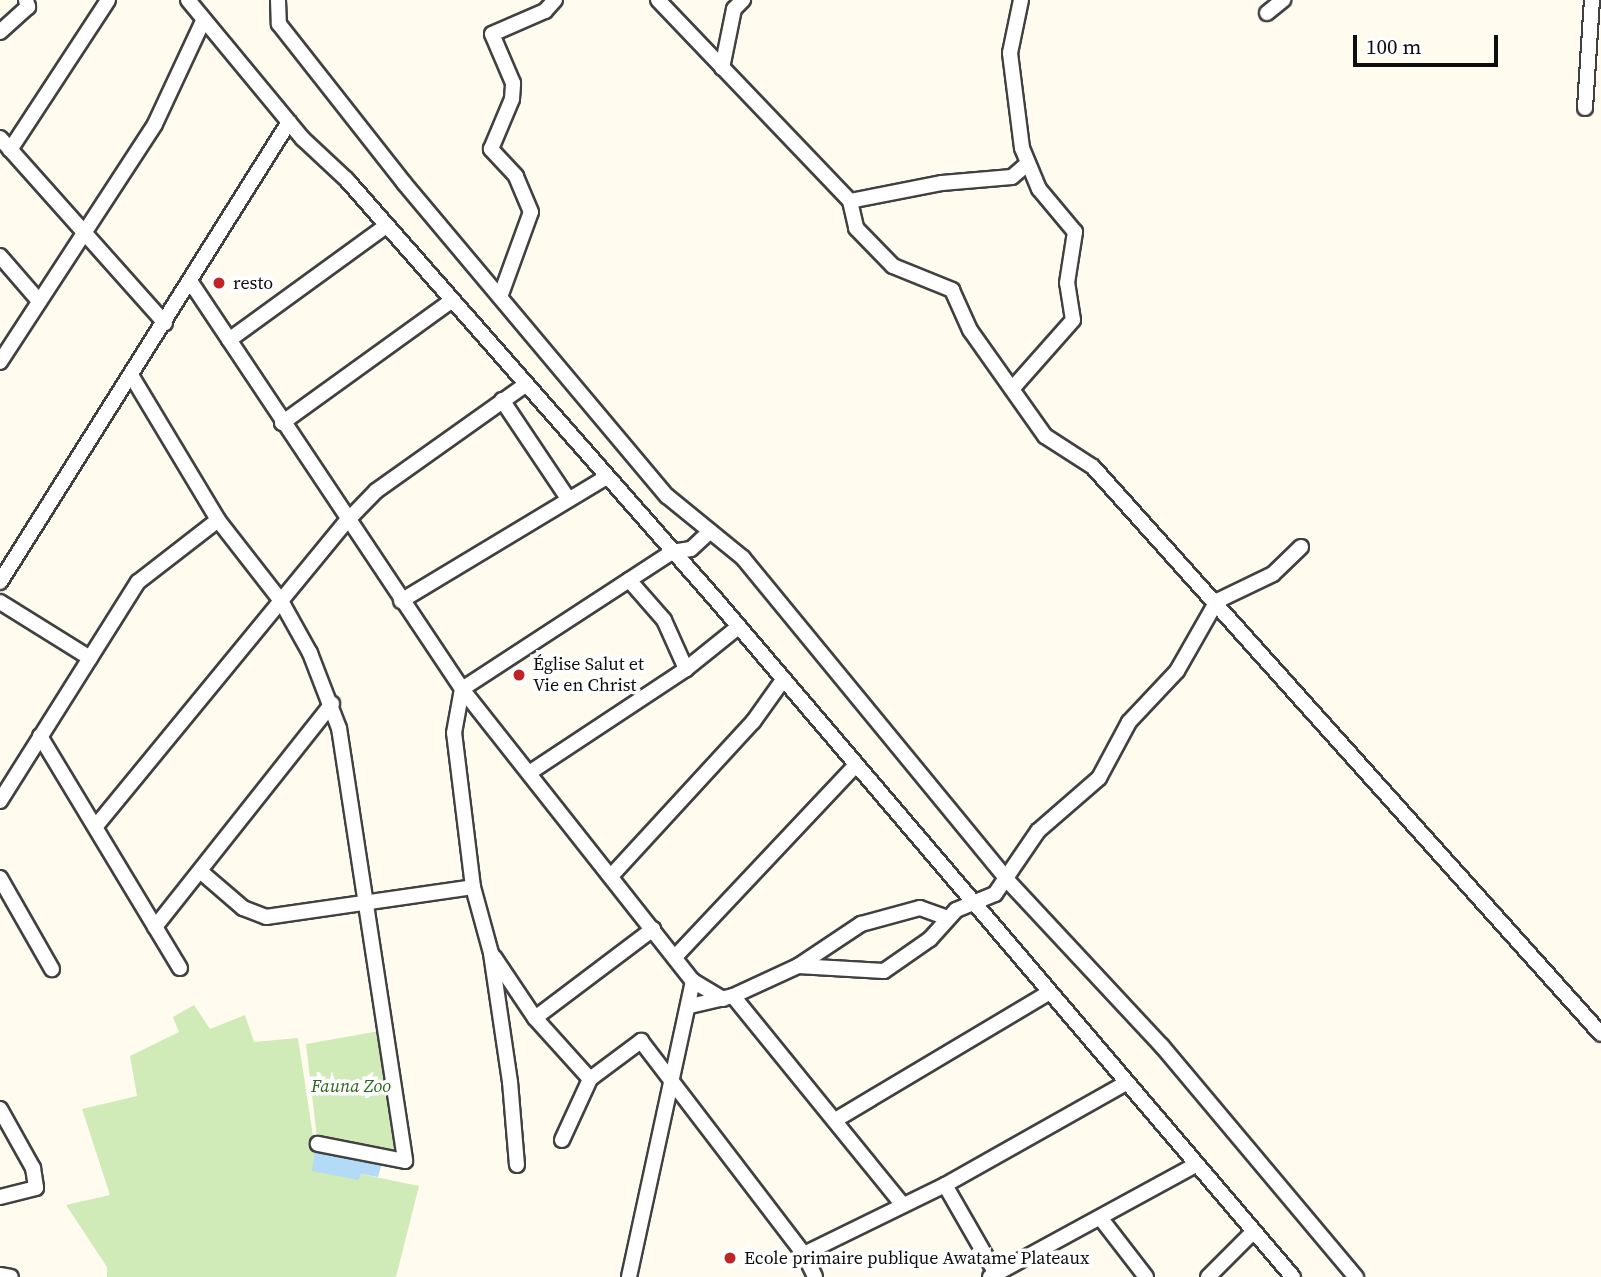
<!DOCTYPE html>
<html>
<head>
<meta charset="utf-8">
<style>
	body { margin:0 }
	#map { position:relative; width:1601px; height:1277px; overflow:hidden; background:#fffcef; font-family:"Source Serif 4",serif }
	div>[style] { position:absolute }
	[style*='--x'] { left:calc(var(--x)*1px); top:calc(var(--y)*1px); width:calc(var(--w)*1px); rotate:calc(var(--a)*1deg) }
	.green>* { inset:0; background:#d0eab8 }
	.water>* { inset:0; background:#b3dbf7 }
	.roads { filter:drop-shadow(2px 0 #414141) drop-shadow(-2px 0 #414141) drop-shadow(0 2px #414141) drop-shadow(0 -2px #414141) }
	.minor>* { height:14px; margin:-7px; padding:0 7px; transform-origin:7px; border-radius:7px; background:#fff }
	.dots>* { width:19px; height:19px; translate:-50% -50%; box-sizing:border-box; border:4px solid #fff; border-radius:50% }
	span { translate:-50% -50%; white-space:nowrap; text-align:center; line-height:1.15; -webkit-text-stroke:7px #fff; paint-order:stroke }
	.poi-label { font-size:18px; color:#0e0e0e }
	.left { translate:0 -50%; text-align:left }
	.park-label { font-size:18px; color:#2a671d; font-style:italic }
	.scale { position:absolute; left:1353px; top:35px; width:145px; height:32px; box-sizing:border-box; border:4px solid #0e0e0e; border-top:0; padding-left:9px; font-size:21px; line-height:24px; white-space:nowrap; color:#0e0e0e; -webkit-text-stroke:5px #fff; paint-order:stroke }
</style>
</head>
<body>
<div id="map">
	<div class="green">
		<div style="clip-path:polygon(194px 1005px,210px 1029px,245px 1015px,254px 1042px,298px 1038px,315px 1149px,359px 1180px,361px 1174px,419px 1186px,396px 1277px,107px 1277px,107px 1267px,66px 1205px,110px 1195px,82px 1109px,137px 1096px,130px 1056px,179px 1032px,173px 1017px)"></div>
		<div style="clip-path:polygon(385px 1030px,397px 1156px,317px 1138px,306px 1044px)"></div>
	</div>
	<div class="water">
		<div style="clip-path:polygon(315px 1149px,382px 1163px,378px 1177px,361px 1174px,359px 1180px,312px 1171px)"></div>
	</div>
	<div class="roads">
		<div class="minor">
			<div style="--x:188;--y:0;--w:180;--a:50.4"></div>
			<div style="--x:303;--y:139;--w:60;--a:43"></div>
			<div style="--x:347;--y:180;--w:560;--a:48.69"></div>
			<div style="--x:717;--y:601;--w:888;--a:49.57"></div>
			<div style="--x:278;--y:0;--w:24;--a:88"></div>
			<div style="--x:279;--y:24;--w:202;--a:51.8"></div>
			<div style="--x:404;--y:183;--w:409;--a:50"></div>
			<div style="--x:667;--y:496;--w:98;--a:39.2"></div>
			<div style="--x:743;--y:558;--w:418;--a:50.6"></div>
			<div style="--x:1008;--y:881;--w:226;--a:47"></div>
			<div style="--x:1162;--y:1046;--w:302;--a:50"></div>
			<div style="--x:658;--y:0;--w:278;--a:46.3"></div>
			<div style="--x:850;--y:201;--w:28;--a:77"></div>
			<div style="--x:856;--y:228;--w:53;--a:45.8"></div>
			<div style="--x:893;--y:266;--w:64;--a:22.1"></div>
			<div style="--x:952;--y:290;--w:44;--a:65.8"></div>
			<div style="--x:970;--y:330;--w:130;--a:54.7"></div>
			<div style="--x:1045;--y:436;--w:57;--a:32.9"></div>
			<div style="--x:1093;--y:467;--w:761;--a:48.14"></div>
			<div style="--x:1267;--y:13;--w:21;--a:-39"></div>
			<div style="--x:0;--y:32;--w:38;--a:-42"></div>
			<div style="--x:28;--y:7;--w:7;--a:-106"></div>
			<div style="--x:722;--y:68;--w:60;--a:-78.5"></div>
			<div style="--x:734;--y:9;--w:13;--a:-45"></div>
			<div style="--x:1585;--y:108;--w:108;--a:-86.3"></div>
			<div style="--x:0;--y:138;--w:248;--a:48.3"></div>
			<div style="--x:10;--y:150;--w:179;--a:-56.8"></div>
			<div style="--x:850;--y:201;--w:94;--a:-11.1"></div>
			<div style="--x:942;--y:183;--w:70;--a:-4.9"></div>
			<div style="--x:1012;--y:177;--w:18;--a:-41"></div>
			<div style="--x:0;--y:256;--w:60;--a:49.1"></div>
			<div style="--x:190;--y:281;--w:490;--a:56.3"></div>
			<div style="--x:462;--y:689;--w:372;--a:51.7"></div>
			<div style="--x:693;--y:981;--w:35;--a:31"></div>
			<div style="--x:500;--y:297;--w:90;--a:-70"></div>
			<div style="--x:531;--y:212;--w:39;--a:-113"></div>
			<div style="--x:516;--y:176;--w:37;--a:-133"></div>
			<div style="--x:491;--y:149;--w:54;--a:-67.2"></div>
			<div style="--x:512;--y:99;--w:16;--a:-86"></div>
			<div style="--x:513;--y:83;--w:53;--a:-113.2"></div>
			<div style="--x:492;--y:34;--w:58;--a:-23.5"></div>
			<div style="--x:545;--y:11;--w:15;--a:-48"></div>
			<div style="--x:229;--y:340;--w:194;--a:-36"></div>
			<div style="--x:0;--y:362;--w:284;--a:-56.9"></div>
			<div style="--x:155;--y:124;--w:114;--a:-65"></div>
			<div style="--x:131;--y:375;--w:169;--a:59"></div>
			<div style="--x:218;--y:520;--w:103;--a:52.1"></div>
			<div style="--x:281;--y:601;--w:60;--a:60.9"></div>
			<div style="--x:310;--y:653;--w:80;--a:68.9"></div>
			<div style="--x:339;--y:728;--w:438;--a:81.3"></div>
			<div style="--x:405;--y:1161;--w:89;--a:-168.9"></div>
			<div style="--x:1012;--y:389;--w:92;--a:-48.5"></div>
			<div style="--x:1073;--y:320;--w:37;--a:-99"></div>
			<div style="--x:1067;--y:283;--w:52;--a:-81.1"></div>
			<div style="--x:1075;--y:232;--w:56;--a:-129.9"></div>
			<div style="--x:1039;--y:189;--w:44;--a:-112.5"></div>
			<div style="--x:1022;--y:148;--w:96;--a:-97.2"></div>
			<div style="--x:1010;--y:53;--w:54;--a:-78.3"></div>
			<div style="--x:502;--y:400;--w:117;--a:56.2"></div>
			<div style="--x:282;--y:423;--w:207;--a:-35.8"></div>
			<div style="--x:629;--y:580;--w:53;--a:48.8"></div>
			<div style="--x:664;--y:620;--w:54;--a:65.8"></div>
			<div style="--x:0;--y:582;--w:543;--a:-57.86"></div>
			<div style="--x:401;--y:601;--w:238;--a:-31.1"></div>
			<div style="--x:0;--y:602;--w:106;--a:31.9"></div>
			<div style="--x:40;--y:736;--w:271;--a:58.9"></div>
			<div style="--x:529;--y:773;--w:188;--a:-33.5"></div>
			<div style="--x:686;--y:669;--w:65;--a:-38.8"></div>
			<div style="--x:0;--y:801;--w:259;--a:-57.8"></div>
			<div style="--x:138;--y:582;--w:101;--a:-37.8"></div>
			<div style="--x:96;--y:826;--w:394;--a:-50.6"></div>
			<div style="--x:346;--y:522;--w:43;--a:-45.9"></div>
			<div style="--x:376;--y:491;--w:183;--a:-35.4"></div>
			<div style="--x:200;--y:871;--w:57;--a:40.7"></div>
			<div style="--x:243;--y:908;--w:25;--a:21"></div>
			<div style="--x:266;--y:917;--w:209;--a:-8.2"></div>
			<div style="--x:613;--y:874;--w:207;--a:-47.4"></div>
			<div style="--x:753;--y:722;--w:52;--a:-54.5"></div>
			<div style="--x:0;--y:878;--w:105;--a:60.3"></div>
			<div style="--x:155;--y:927;--w:285;--a:-51.6"></div>
			<div style="--x:494;--y:957;--w:73;--a:56.1"></div>
			<div style="--x:535;--y:1018;--w:82;--a:48"></div>
			<div style="--x:675;--y:957;--w:261;--a:-46.7"></div>
			<div style="--x:798;--y:966;--w:86;--a:3.3"></div>
			<div style="--x:884;--y:971;--w:56;--a:-34.8"></div>
			<div style="--x:930;--y:939;--w:39;--a:-48"></div>
			<div style="--x:956;--y:910;--w:42;--a:-22.3"></div>
			<div style="--x:995;--y:894;--w:76;--a:-55.7"></div>
			<div style="--x:1038;--y:831;--w:81;--a:-41"></div>
			<div style="--x:1099;--y:778;--w:64;--a:-61.8"></div>
			<div style="--x:1129;--y:722;--w:70;--a:-46.7"></div>
			<div style="--x:1177;--y:671;--w:81;--a:-60.3"></div>
			<div style="--x:1217;--y:601;--w:62;--a:-25.7"></div>
			<div style="--x:1273;--y:574;--w:39;--a:-44"></div>
			<div style="--x:733;--y:996;--w:268;--a:50.9"></div>
			<div style="--x:690;--y:1006;--w:44;--a:-13.1"></div>
			<div style="--x:733;--y:996;--w:72;--a:-24.8"></div>
			<div style="--x:798;--y:966;--w:76;--a:-33.7"></div>
			<div style="--x:861;--y:924;--w:61;--a:-15.2"></div>
			<div style="--x:920;--y:908;--w:29;--a:20"></div>
			<div style="--x:535;--y:1018;--w:148;--a:-37"></div>
			<div style="--x:0;--y:1109;--w:68;--a:60.8"></div>
			<div style="--x:33;--y:1168;--w:20;--a:81"></div>
			<div style="--x:36;--y:1188;--w:37;--a:166"></div>
			<div style="--x:837;--y:1119;--w:244;--a:-30.8"></div>
			<div style="--x:562;--y:1140;--w:67;--a:-65.3"></div>
			<div style="--x:590;--y:1079;--w:64;--a:-36.7"></div>
			<div style="--x:641;--y:1041;--w:268;--a:52.6"></div>
			<div style="--x:804;--y:1254;--w:25;--a:64"></div>
			<div style="--x:517;--y:1165;--w:83;--a:-94.8"></div>
			<div style="--x:510;--y:1082;--w:130;--a:-98.4"></div>
			<div style="--x:491;--y:953;--w:68;--a:-105.3"></div>
			<div style="--x:473;--y:887;--w:155;--a:-97"></div>
			<div style="--x:454;--y:733;--w:45;--a:-79.7"></div>
			<div style="--x:462;--y:689;--w:251;--a:-33.1"></div>
			<div style="--x:672;--y:552;--w:19;--a:-9"></div>
			<div style="--x:691;--y:549;--w:26;--a:-43"></div>
			<div style="--x:945;--y:1185;--w:106;--a:60.1"></div>
			<div style="--x:1102;--y:1220;--w:72;--a:52.3"></div>
			<div style="--x:804;--y:1254;--w:157;--a:-26.1"></div>
			<div style="--x:945;--y:1185;--w:206;--a:-29.4"></div>
			<div style="--x:0;--y:1275;--w:11;--a:10"></div>
			<div style="--x:629;--y:1277;--w:303;--a:-77.8"></div>
			<div style="--x:990;--y:1277;--w:234;--a:-28.6"></div>
			<div style="--x:1208;--y:1277;--w:64;--a:-45"></div>
		</div>
	</div>
	<div class="dots">
		<div style="left:219px;top:283px;background:#c02426"></div>
		<div style="left:519px;top:675px;background:#c02426"></div>
		<div style="left:730px;top:1258px;background:#c02426"></div>
	</div>
	<div class="poi-label">
		<span class="left" style="left:233px;top:283px">resto</span>
		<span class="left" style="left:533px;top:675px">Église Salut et<br>Vie en Christ</span>
		<span class="left" style="left:744px;top:1258px">Ecole primaire publique Awatame Plateaux</span>
	</div>
	<div class="park-label">
		<span style="left:351px;top:1086px">Fauna Zoo</span>
	</div>
	<div class="scale">100 m</div>
</div>
</body>
</html>
